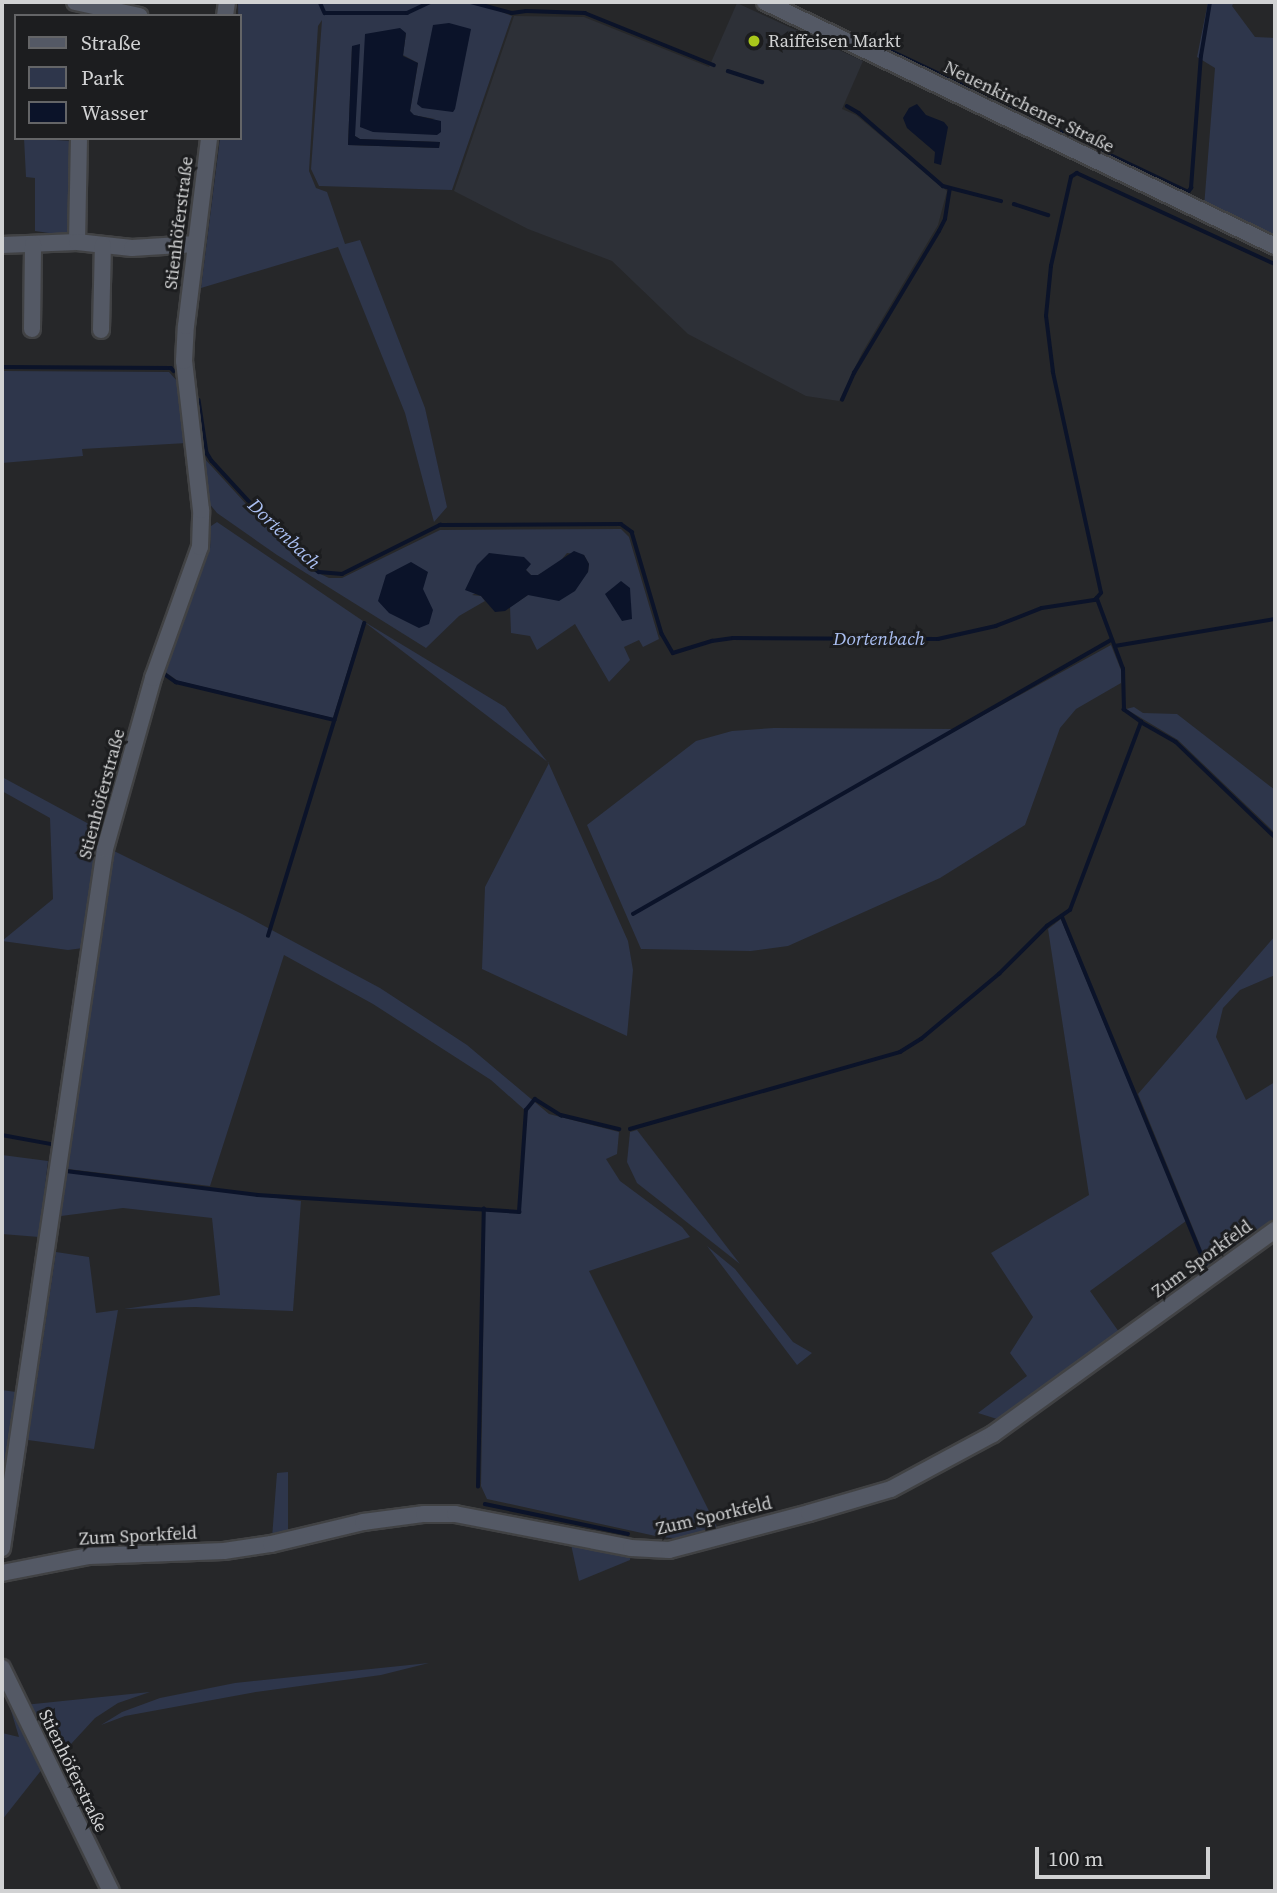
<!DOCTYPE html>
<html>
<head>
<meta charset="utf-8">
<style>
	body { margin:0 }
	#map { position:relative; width:1277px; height:1893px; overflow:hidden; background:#262729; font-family:"Source Serif 4",serif }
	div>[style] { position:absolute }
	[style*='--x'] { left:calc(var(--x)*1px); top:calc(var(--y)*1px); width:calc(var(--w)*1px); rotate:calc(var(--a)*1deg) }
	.built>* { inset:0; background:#2d3037 }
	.green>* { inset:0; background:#2e364b }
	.water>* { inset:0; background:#0b1329 }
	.stream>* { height:3.5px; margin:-1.75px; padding:0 1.75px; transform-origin:1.75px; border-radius:1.75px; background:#0b1329 }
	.roads { filter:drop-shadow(2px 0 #414244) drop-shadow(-2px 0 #414244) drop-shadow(0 2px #414244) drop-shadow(0 -2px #414244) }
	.minor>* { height:16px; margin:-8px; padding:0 8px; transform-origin:8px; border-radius:8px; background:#545965 }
	.dots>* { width:19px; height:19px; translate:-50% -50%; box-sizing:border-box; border:4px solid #1c1d1f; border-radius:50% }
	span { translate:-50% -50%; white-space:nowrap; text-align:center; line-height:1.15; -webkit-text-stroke:6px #1c1d1f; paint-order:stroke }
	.poi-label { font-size:18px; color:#d1d2d3 }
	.left { translate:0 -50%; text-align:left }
	.street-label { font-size:18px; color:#d1d2d3 }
	.water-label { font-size:19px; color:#aabff2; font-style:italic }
	.frame { position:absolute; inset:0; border:4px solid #d1d2d3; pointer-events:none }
	.legend { position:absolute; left:14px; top:14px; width:228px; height:126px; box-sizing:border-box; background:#1c1d1f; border:2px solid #646567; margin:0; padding:9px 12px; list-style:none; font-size:21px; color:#d1d2d3 }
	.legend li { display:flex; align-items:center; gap:14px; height:35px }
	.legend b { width:35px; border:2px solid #646567 }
	.scale { position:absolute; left:1035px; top:1847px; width:175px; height:32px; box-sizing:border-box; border:4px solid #d1d2d3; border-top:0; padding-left:9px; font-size:21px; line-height:24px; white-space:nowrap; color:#d1d2d3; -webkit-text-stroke:5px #1c1d1f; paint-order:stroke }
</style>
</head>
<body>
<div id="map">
	<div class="built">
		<div style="clip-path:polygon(737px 3px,863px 61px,842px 109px,856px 115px,947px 191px,938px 225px,862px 353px,839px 401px,806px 396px,688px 334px,612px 261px,528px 229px,454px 191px,514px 16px,584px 17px,709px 67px)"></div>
	</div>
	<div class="green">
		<div style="clip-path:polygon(evenodd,238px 2px,477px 2px,512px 16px,452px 190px,319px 186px,311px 169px,322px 20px,318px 26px,309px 171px,316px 188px,327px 192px,345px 244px,360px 240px,425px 408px,447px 507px,434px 522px,405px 413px,338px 247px,201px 288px,220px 138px,240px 138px,238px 2px,406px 33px,403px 55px,418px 63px,410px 111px,413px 115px,435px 119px,360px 127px,406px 33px,238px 2px,352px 46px,355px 136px,360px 139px,440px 142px,439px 148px,348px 145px,352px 46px)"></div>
		<div style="clip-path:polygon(1208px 2px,1234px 2px,1232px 6px,1255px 37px,1275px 38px,1275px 240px,1204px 207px,1215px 68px,1197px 57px)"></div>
		<div style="clip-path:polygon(24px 138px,72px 141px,70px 231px,63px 235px,35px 231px,35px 178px,26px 177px)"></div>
		<div style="clip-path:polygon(2px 371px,169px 372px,178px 382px,187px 443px,82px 449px,83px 456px,2px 463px)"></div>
		<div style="clip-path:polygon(203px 457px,303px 566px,329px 578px,342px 578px,440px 530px,621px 529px,629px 537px,659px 639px,643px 647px,639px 640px,624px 647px,630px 660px,609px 682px,575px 624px,537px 650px,530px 636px,511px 633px,510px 607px,528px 595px,541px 595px,588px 572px,589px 564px,584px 555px,567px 553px,557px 565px,538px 575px,531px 575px,526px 570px,472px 595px,481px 596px,485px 601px,459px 616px,426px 648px,277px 555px,217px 513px,208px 502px)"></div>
		<div style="clip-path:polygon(217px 522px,363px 621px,505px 707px,549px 764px,628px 941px,633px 970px,627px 1036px,482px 969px,485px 887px,549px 763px,363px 621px,333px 718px,178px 681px,164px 671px,210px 549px,211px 526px)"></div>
		<div style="clip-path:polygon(1111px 645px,1121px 670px,1121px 683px,1076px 709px,1060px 728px,1025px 825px,940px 878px,788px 946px,751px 951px,641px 949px,587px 825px,696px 741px,732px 731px,774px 728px,958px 729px)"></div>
		<div style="clip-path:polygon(1134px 707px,1143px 713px,1177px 714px,1275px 790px,1275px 833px,1178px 740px,1126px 709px)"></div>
		<div style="clip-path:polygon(2px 777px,100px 830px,83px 948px,68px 950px,2px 941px,53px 899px,50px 818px,2px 791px)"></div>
		<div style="clip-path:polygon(112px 850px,242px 914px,380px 988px,467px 1045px,549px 1114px,619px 1132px,617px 1154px,606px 1159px,620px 1181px,682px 1227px,690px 1237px,589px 1271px,719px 1531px,687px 1539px,660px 1537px,487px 1499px,481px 1486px,485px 1211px,520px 1213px,527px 1112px,491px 1080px,373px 1004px,284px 955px,210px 1186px,68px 1169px)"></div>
		<div style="clip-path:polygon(1061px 919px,1186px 1221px,1090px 1291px,1119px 1332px,997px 1419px,978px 1413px,1027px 1376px,1010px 1353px,1033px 1317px,991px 1253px,1089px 1195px,1048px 929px)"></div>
		<div style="clip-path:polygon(1275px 936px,1275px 975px,1240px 990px,1223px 1008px,1216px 1037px,1246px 1100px,1275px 1082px,1275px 1218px,1208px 1265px,1138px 1094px)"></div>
		<div style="clip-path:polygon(637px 1130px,740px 1264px,637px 1183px,627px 1162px,630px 1132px)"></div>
		<div style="clip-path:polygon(2px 1155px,48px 1161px,39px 1237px,2px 1234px)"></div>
		<div style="clip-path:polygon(67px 1172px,301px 1201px,293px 1311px,195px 1307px,124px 1309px,220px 1295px,212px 1218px,123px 1208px,61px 1216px)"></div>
		<div style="clip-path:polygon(707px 1246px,735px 1269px,793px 1342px,812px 1353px,797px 1365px)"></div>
		<div style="clip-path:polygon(56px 1252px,89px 1257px,96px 1313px,118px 1310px,94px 1449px,28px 1440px)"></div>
		<div style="clip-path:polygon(2px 1390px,16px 1392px,2px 1487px)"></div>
		<div style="clip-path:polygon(288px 1472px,288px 1535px,272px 1538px,277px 1473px)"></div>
		<div style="clip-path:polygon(570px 1540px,631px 1553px,630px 1560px,579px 1581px)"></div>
		<div style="clip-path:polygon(429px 1663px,381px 1675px,256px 1692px,125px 1716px,101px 1725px,122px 1712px,160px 1698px,235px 1683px)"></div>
		<div style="clip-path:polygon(2px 1681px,43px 1768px,2px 1820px,2px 1733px,19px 1737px)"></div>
		<div style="clip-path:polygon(150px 1692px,118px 1703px,95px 1718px,60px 1756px,48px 1755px,24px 1705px)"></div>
	</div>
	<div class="water">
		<div style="clip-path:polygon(449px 23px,471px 29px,455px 109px,453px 112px,422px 108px,417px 104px,433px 25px)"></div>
		<div style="clip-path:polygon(400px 28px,406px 33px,403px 56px,418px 63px,410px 111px,414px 115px,441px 121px,441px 132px,437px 135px,373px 132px,360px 127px,365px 34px)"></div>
		<div style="clip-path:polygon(360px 44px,355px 136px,360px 139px,440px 142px,439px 148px,348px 145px,352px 46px)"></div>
		<div style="clip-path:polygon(917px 104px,926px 115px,944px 122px,948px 127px,941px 165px,934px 163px,935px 152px,907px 128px,903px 118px,909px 108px)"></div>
		<div style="clip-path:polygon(574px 551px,584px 555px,589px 564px,588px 572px,575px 591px,559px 601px,528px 595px,505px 611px,495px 612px,481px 596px,465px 590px,477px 565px,489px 553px,524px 557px,531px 564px,526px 570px,531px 575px,538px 575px)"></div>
		<div style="clip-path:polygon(411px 562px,428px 572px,423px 589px,433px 610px,429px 624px,419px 628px,389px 613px,378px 601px,386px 575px)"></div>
		<div style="clip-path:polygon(621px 581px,630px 588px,632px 619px,622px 621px,605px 594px)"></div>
	</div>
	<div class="stream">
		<div style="--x:320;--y:2;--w:12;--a:66"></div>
		<div style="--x:325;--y:13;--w:82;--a:0"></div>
		<div style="--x:407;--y:13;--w:26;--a:-25"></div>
		<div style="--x:471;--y:2;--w:42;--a:15"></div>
		<div style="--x:512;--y:13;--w:14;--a:-8"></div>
		<div style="--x:526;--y:11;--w:59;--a:1.9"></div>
		<div style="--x:585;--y:13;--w:139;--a:22"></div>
		<div style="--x:864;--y:38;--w:359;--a:25.4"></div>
		<div style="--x:728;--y:71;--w:36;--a:18"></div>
		<div style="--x:847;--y:106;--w:14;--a:30"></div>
		<div style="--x:859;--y:113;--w:111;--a:41"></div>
		<div style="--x:943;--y:186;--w:60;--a:14.5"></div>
		<div style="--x:1186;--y:195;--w:9;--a:-54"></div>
		<div style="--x:1191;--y:188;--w:132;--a:-85.7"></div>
		<div style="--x:1201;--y:56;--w:55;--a:-80.5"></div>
		<div style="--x:1014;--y:204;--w:36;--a:18"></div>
		<div style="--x:2;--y:367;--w:169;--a:0.3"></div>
		<div style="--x:171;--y:368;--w:4;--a:45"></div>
		<div style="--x:199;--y:400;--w:54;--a:81.4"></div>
		<div style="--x:207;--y:453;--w:9;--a:58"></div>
		<div style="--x:212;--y:461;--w:137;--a:47.4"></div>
		<div style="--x:305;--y:562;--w:17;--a:36"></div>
		<div style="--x:319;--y:572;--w:23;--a:5"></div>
		<div style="--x:342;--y:574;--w:110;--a:-26.6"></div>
		<div style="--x:440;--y:525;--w:181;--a:-0.3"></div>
		<div style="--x:621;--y:524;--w:14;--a:36"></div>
		<div style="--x:632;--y:532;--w:106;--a:73.6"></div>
		<div style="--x:662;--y:634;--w:22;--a:60"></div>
		<div style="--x:673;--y:653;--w:41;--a:-17.1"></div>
		<div style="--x:712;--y:641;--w:21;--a:-8"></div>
		<div style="--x:733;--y:638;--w:205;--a:0.3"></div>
		<div style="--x:938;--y:639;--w:59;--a:-12.6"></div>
		<div style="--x:996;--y:626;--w:49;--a:-21.4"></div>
		<div style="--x:1042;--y:608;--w:54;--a:-8.6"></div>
		<div style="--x:1095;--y:600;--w:9;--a:-49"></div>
		<div style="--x:1101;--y:593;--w:226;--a:-102.3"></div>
		<div style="--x:1053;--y:372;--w:56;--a:-97.1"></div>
		<div style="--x:1046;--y:316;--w:50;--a:-84.3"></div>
		<div style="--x:1051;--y:266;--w:91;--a:-77.3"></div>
		<div style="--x:1071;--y:177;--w:7;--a:-34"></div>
		<div style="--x:1077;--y:173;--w:218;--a:24.7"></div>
		<div style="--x:842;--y:400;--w:30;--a:-66"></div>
		<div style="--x:854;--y:373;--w:165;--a:-59.1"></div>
		<div style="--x:939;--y:231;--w:13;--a:-63"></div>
		<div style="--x:945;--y:219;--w:30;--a:-81"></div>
		<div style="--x:1115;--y:646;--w:162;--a:-9.6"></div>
		<div style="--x:163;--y:673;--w:16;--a:35"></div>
		<div style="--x:176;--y:682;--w:163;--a:13.5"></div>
		<div style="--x:1141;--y:722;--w:40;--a:29.7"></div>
		<div style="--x:1176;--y:742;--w:137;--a:43.8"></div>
		<div style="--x:633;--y:914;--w:551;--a:-29.82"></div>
		<div style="--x:1062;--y:916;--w:378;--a:67.6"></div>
		<div style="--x:268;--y:936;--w:327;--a:-72.9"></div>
		<div style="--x:630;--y:1129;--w:281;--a:-15.9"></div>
		<div style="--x:900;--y:1052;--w:25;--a:-32"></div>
		<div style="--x:921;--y:1039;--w:102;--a:-39.8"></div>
		<div style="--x:999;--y:974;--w:68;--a:-45"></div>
		<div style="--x:1047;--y:926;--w:28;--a:-35"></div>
		<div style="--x:1070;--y:910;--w:201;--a:-69.3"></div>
		<div style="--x:1141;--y:722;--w:21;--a:-145"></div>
		<div style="--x:1124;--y:710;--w:41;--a:-91.4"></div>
		<div style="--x:1123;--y:669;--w:75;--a:-110.4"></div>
		<div style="--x:2;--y:1135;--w:50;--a:10.4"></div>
		<div style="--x:66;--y:1166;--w:5;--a:90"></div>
		<div style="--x:66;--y:1171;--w:193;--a:7.1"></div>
		<div style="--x:258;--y:1195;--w:262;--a:3.7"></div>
		<div style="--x:519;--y:1212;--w:102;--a:-86.1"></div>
		<div style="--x:526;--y:1110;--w:14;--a:-51"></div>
		<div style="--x:535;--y:1099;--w:31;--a:32"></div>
		<div style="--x:561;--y:1115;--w:60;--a:13.6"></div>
		<div style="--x:478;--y:1487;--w:278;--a:-88.8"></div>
		<div style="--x:485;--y:1504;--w:146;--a:11.8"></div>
	</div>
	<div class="roads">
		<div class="minor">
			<div style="--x:75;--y:2;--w:66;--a:12.2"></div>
			<div style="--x:765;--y:2;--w:565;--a:25.57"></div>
			<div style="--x:225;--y:16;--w:14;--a:-82"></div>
			<div style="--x:77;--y:242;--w:104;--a:-88.9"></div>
			<div style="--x:2;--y:245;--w:75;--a:-2.3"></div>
			<div style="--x:77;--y:242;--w:55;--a:6.2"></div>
			<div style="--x:132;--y:248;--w:64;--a:-3.6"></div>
			<div style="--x:32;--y:329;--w:85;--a:-89.3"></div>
			<div style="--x:101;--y:330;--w:85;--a:-88.7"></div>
			<div style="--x:2;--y:1548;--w:707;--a:-81.62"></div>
			<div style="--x:105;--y:849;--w:178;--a:-74.3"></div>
			<div style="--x:153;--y:678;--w:139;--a:-70.3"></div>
			<div style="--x:200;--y:547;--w:37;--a:-88"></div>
			<div style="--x:201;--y:510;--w:150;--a:-96.5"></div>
			<div style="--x:184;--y:361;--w:35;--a:-87"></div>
			<div style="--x:186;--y:326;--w:189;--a:-83"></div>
			<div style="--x:2;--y:1573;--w:89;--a:-11.1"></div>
			<div style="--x:89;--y:1556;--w:135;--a:-2.1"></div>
			<div style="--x:224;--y:1551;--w:48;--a:-8.5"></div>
			<div style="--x:271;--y:1544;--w:95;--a:-13.4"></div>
			<div style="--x:363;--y:1522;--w:62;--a:-7.5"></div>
			<div style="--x:424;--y:1514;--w:31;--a:0"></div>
			<div style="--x:455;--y:1514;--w:179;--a:10.9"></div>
			<div style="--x:631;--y:1548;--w:38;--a:3"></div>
			<div style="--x:669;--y:1550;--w:145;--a:-14.8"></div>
			<div style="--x:809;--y:1513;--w:85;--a:-16.3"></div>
			<div style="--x:891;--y:1489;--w:116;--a:-28.3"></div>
			<div style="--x:993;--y:1434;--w:348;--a:-35.9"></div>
			<div style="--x:2;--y:1668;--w:248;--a:64"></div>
		</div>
	</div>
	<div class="dots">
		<div style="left:754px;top:41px;background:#a9c71b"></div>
	</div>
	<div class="poi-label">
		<span class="left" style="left:768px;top:41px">Raiffeisen Markt</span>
	</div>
	<div class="street-label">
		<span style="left:1029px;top:107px;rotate:26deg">Neuenkirchener Straße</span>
		<span style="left:179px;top:223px;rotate:-83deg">Stienhöferstraße</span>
		<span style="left:102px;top:794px;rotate:-75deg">Stienhöferstraße</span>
		<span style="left:1202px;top:1259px;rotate:-36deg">Zum Sporkfeld</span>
		<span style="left:714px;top:1516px;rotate:-13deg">Zum Sporkfeld</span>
		<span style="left:138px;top:1536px;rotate:-3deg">Zum Sporkfeld</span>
		<span style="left:73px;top:1771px;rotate:64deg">Stienhöferstraße</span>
	</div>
	<div class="water-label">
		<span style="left:284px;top:534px;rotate:44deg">Dortenbach</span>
		<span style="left:879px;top:639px">Dortenbach</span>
	</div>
	<div class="frame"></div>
	<ul class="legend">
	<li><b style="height:9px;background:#545965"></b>Straße</li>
	<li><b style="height:19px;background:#2e364b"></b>Park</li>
	<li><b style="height:19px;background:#0b1329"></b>Wasser</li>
	</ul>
	<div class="scale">100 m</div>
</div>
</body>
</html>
